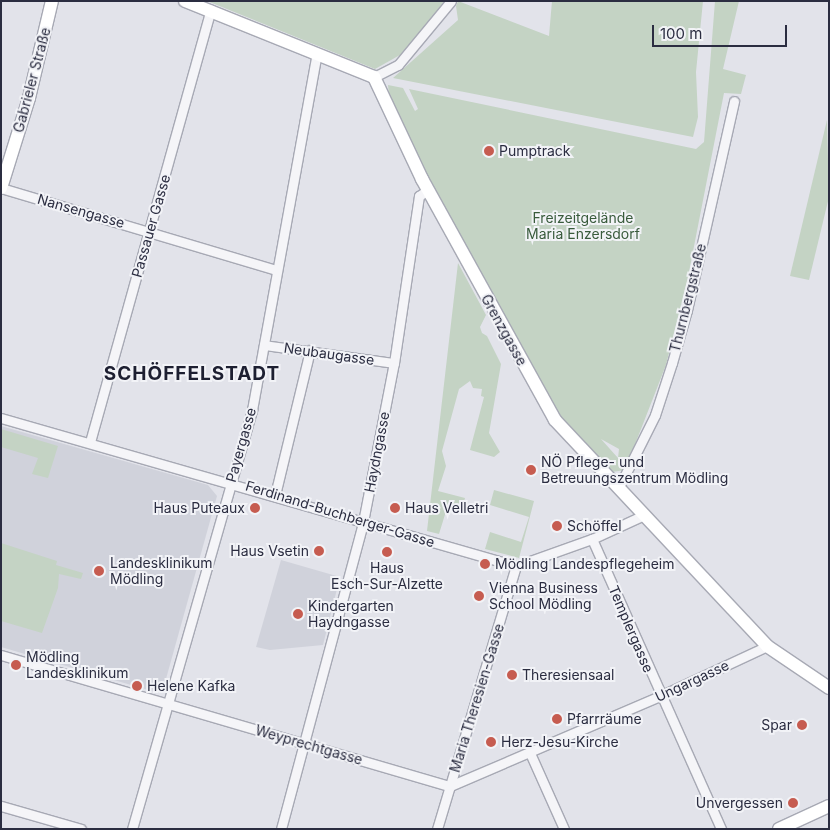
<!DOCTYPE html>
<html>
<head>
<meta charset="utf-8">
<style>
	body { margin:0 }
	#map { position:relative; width:830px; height:830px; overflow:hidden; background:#e2e3ea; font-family:Inter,sans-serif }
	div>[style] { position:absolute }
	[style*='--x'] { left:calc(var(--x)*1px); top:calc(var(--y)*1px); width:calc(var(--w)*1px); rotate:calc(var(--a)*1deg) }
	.built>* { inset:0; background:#d0d2db }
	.green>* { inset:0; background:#c4d3c4 }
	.roads { filter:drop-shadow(1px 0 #a7a9b4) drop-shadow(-1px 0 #a7a9b4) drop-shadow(0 1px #a7a9b4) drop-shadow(0 -1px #a7a9b4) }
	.street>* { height:9px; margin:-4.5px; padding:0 4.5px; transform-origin:4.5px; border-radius:4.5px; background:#f5f5f8 }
	.secondary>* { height:12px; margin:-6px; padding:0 6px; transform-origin:6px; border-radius:6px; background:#fff }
	.dots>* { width:14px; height:14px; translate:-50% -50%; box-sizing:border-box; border:2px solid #f2f3f7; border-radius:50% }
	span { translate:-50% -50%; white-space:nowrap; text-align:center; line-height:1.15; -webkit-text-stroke:4px #f2f3f7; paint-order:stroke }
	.street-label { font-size:14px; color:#2b2d41 }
	.poi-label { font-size:14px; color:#2b2d41 }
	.left { translate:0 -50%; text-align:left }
	.right { translate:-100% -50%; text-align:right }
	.park-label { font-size:14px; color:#395b3c }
	.district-label { font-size:19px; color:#1d1f31; font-weight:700; letter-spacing:1px }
	.frame { position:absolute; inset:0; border:2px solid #2b2d41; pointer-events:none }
	.scale { position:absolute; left:652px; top:25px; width:135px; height:22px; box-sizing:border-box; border:2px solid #2b2d41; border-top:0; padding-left:6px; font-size:15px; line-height:18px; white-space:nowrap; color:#2b2d41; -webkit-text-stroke:4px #f2f3f7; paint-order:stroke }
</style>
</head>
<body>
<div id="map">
	<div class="built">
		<div style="clip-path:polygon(1px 426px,208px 485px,217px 496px,164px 686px,155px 692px,1px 647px)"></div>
		<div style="clip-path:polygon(281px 560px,340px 577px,323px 645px,270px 650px,256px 647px)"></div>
	</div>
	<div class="green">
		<div style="clip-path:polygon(207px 1px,444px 1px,434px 18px,400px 55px,375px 69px)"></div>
		<div style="clip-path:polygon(458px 1px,549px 36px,552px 1px,703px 1px,696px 72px,698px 117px,693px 137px,393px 78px,458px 20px,456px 6px)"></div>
		<div style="clip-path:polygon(evenodd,715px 1px,739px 1px,723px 69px,746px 75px,741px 94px,724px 93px,688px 277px,666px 365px,625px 470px,612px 472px,555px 412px,390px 106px,388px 85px,403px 88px,415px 111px,418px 109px,409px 89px,696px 149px,704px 142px,715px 1px,601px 439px,619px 449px,618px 458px,601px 439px)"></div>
		<div style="clip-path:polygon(827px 120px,829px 197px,809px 280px,790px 276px)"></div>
		<div style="clip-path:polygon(458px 263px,486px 315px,480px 327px,482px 333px,487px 336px,501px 364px,489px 433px,500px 452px,494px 457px,470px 450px,484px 397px,481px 396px,482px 389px,473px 388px,470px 381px,459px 389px,442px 451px,446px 466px,438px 491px,465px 498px,461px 512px,447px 508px,439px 534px,427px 531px)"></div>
		<div style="clip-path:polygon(1px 429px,58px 446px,48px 478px,32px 474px,38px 458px,1px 447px)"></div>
		<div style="clip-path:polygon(494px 490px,534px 501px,519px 558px,485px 549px,490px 532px,521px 542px,529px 517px,490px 505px)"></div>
		<div style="clip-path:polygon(1px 543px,57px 561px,56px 565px,83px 573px,81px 579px,59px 574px,58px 588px,42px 633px,1px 621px)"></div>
	</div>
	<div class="roads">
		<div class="street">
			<div style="--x:374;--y:77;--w:27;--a:-27"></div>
			<div style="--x:398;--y:65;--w:83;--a:-50.4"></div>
			<div style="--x:1;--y:188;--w:287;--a:16.6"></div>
			<div style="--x:264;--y:345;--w:131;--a:7.9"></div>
			<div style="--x:1;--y:418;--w:536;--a:16.03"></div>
			<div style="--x:516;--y:566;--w:81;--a:-19.6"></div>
			<div style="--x:592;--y:539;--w:57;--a:-24.8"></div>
			<div style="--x:90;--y:442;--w:449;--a:-74.4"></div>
			<div style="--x:619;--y:487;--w:80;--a:-63.4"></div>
			<div style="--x:655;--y:415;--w:55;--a:-71.9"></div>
			<div style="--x:672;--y:363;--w:55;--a:-74.2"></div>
			<div style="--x:687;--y:310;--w:214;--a:-77.3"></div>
			<div style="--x:275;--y:495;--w:149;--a:-76.4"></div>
			<div style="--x:592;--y:539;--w:317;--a:66"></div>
			<div style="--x:1;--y:655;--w:468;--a:16.3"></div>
			<div style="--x:450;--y:786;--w:228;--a:-23.2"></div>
			<div style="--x:660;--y:696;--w:118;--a:-25"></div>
			<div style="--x:530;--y:753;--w:83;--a:65.9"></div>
			<div style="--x:1;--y:806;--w:83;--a:16"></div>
			<div style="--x:132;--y:829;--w:436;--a:-74"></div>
			<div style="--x:252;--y:410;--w:363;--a:-79.7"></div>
			<div style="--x:281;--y:829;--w:318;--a:-75"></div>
			<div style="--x:363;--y:522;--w:162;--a:-79"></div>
			<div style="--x:394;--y:363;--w:169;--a:-81.5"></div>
			<div style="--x:419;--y:196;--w:11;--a:-34"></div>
			<div style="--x:437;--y:829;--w:275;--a:-73.3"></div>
		</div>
		<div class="secondary">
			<div style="--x:185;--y:1;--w:204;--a:21.9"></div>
			<div style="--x:374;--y:77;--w:113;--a:64.8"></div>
			<div style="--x:422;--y:179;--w:275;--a:61.1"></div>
			<div style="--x:555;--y:420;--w:310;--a:46.8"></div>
			<div style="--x:767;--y:646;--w:75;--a:34.1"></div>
			<div style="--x:1;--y:188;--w:94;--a:-72.7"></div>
			<div style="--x:29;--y:98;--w:100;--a:-76.7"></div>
			<div style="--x:779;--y:829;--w:55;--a:-24.7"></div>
		</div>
	</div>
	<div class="dots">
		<div style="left:489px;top:151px;background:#c65c50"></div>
		<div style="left:531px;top:470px;background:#c65c50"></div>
		<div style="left:255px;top:508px;background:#c65c50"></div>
		<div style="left:395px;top:508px;background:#c65c50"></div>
		<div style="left:557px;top:526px;background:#c65c50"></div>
		<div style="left:319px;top:551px;background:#c65c50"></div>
		<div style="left:387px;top:552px;background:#c65c50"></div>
		<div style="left:485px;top:564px;background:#c65c50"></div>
		<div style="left:99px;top:571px;background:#c65c50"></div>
		<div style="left:479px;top:596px;background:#c65c50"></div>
		<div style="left:298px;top:614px;background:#c65c50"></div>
		<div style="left:16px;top:665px;background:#c65c50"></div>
		<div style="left:512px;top:675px;background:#c65c50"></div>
		<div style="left:137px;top:686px;background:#c65c50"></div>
		<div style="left:557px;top:719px;background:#c65c50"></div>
		<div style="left:802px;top:725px;background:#c65c50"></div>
		<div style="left:491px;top:742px;background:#c65c50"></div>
		<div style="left:793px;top:803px;background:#c65c50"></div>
	</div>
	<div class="street-label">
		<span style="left:32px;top:80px;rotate:-75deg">Gabrieler Straße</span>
		<span style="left:81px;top:211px;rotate:16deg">Nansengasse</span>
		<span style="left:151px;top:226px;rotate:-74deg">Passauer Gasse</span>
		<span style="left:688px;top:298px;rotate:-76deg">Thurnbergstraße</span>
		<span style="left:504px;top:330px;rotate:61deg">Grenzgasse</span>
		<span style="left:329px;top:354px;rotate:8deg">Neubaugasse</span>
		<span style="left:241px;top:445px;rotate:-74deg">Payergasse</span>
		<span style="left:377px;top:452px;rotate:-79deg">Haydngasse</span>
		<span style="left:340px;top:514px;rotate:17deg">Ferdinand-Buchberger-Gasse</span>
		<span style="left:631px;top:629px;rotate:67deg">Templergasse</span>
		<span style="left:692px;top:681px;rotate:-25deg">Ungargasse</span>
		<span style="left:477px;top:698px;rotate:-73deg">Maria Theresien-Gasse</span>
		<span style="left:309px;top:745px;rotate:16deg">Weyprechtgasse</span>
	</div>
	<div class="poi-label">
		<span class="left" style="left:499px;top:151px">Pumptrack</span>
		<span class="left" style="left:541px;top:470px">NÖ Pflege- und<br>Betreuungszentrum Mödling</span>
		<span class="right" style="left:245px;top:508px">Haus Puteaux</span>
		<span class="left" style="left:405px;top:508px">Haus Velletri</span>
		<span class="left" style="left:567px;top:526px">Schöffel</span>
		<span class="right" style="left:309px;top:551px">Haus Vsetin</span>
		<span class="left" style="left:110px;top:571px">Landesklinikum<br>Mödling</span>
		<span class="left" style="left:495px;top:564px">Mödling Landespflegeheim</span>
		<span style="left:387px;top:576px">Haus<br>Esch-Sur-Alzette</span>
		<span class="left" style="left:489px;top:596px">Vienna Business<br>School Mödling</span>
		<span class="left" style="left:308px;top:614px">Kindergarten<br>Haydngasse</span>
		<span class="left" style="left:26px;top:665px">Mödling<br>Landesklinikum</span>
		<span class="left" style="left:522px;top:675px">Theresiensaal</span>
		<span class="left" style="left:147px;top:686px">Helene Kafka</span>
		<span class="left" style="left:567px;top:719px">Pfarrräume</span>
		<span class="right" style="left:792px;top:725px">Spar</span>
		<span class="left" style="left:501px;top:742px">Herz-Jesu-Kirche</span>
		<span class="right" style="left:783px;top:803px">Unvergessen</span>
	</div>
	<div class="park-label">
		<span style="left:583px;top:226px">Freizeitgelände<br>Maria Enzersdorf</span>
	</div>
	<div class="district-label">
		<span style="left:192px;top:374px">SCHÖFFELSTADT</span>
	</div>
	<div class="frame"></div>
	<div class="scale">100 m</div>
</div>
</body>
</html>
